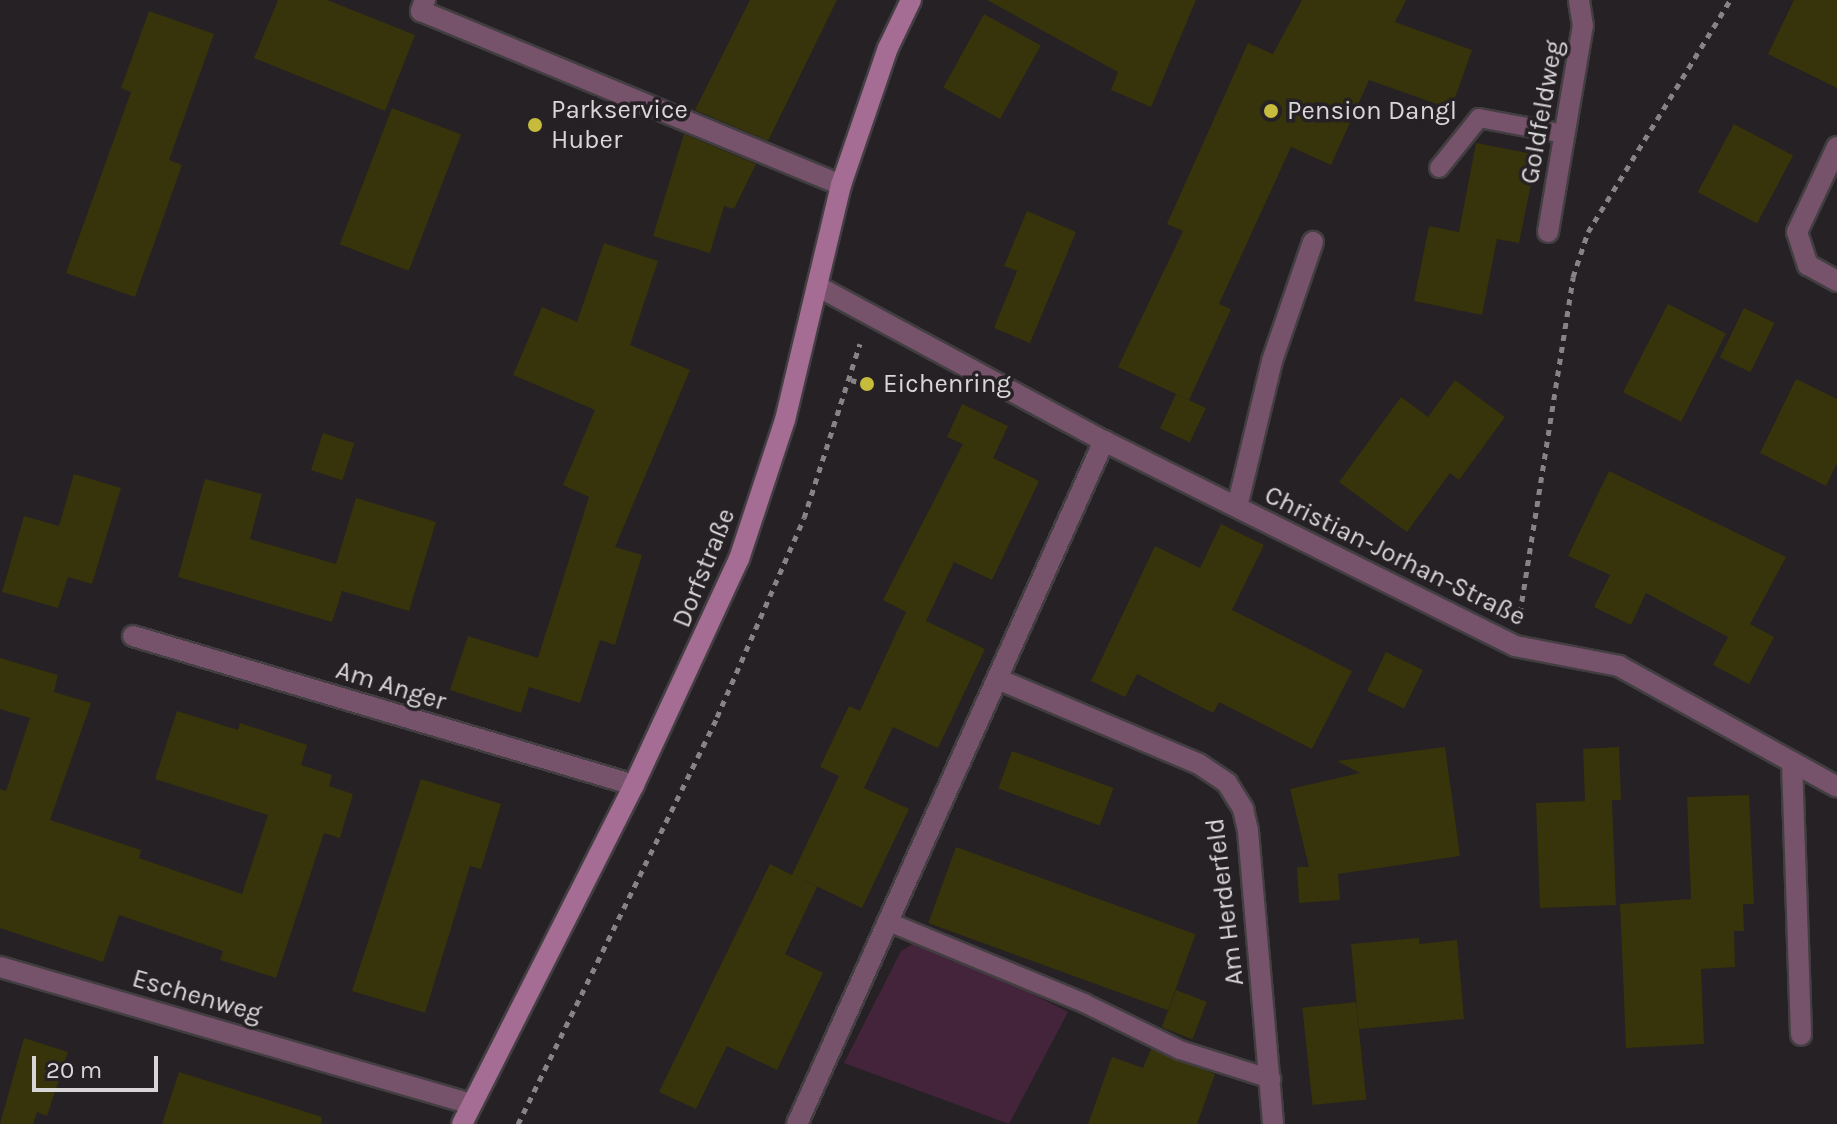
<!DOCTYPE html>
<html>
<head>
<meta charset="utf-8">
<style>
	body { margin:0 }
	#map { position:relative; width:1837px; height:1124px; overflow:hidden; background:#252124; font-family:Karla,sans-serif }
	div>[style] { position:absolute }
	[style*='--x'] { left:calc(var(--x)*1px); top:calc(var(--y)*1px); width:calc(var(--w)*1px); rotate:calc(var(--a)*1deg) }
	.green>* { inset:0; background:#43243a }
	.building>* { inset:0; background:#37330a; transform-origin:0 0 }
	.path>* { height:5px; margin-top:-2.5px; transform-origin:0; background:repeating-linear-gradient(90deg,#878386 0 6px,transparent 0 12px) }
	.roads { filter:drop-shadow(2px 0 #423e41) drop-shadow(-2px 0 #423e41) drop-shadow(0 2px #423e41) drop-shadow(0 -2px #423e41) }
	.lane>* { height:18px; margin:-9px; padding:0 9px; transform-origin:9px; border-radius:9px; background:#76526b }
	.street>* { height:20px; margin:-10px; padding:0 10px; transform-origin:10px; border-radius:10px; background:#76526b }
	.secondary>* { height:20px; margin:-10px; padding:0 10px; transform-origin:10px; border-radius:10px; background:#a56c94 }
	.dots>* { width:22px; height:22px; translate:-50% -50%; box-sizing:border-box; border:4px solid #252124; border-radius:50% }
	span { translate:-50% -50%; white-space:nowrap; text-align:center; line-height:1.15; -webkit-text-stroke:7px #252124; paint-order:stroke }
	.poi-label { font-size:26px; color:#d9d6d8 }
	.left { translate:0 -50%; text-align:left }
	.street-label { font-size:26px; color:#d9d6d8 }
	.scale { position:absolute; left:32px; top:1056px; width:126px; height:36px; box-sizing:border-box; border:4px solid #d9d6d8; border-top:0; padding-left:10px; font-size:24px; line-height:28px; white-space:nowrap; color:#d9d6d8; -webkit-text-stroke:6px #252124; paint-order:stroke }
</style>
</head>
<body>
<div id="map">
	<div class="green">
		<div style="clip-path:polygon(918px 941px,931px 942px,1068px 1012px,1009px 1124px,844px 1063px,901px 951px)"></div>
	</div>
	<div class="building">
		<div style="clip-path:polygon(278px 0,327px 0,415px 35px,385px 111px,254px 58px)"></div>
		<div style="clip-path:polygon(750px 0,837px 0,768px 141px,695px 110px)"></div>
		<div style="clip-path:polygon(987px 0,1196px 0,1151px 107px,1111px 90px,1118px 72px)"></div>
		<div style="clip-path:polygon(1302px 0,1406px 0,1395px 22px,1472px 50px,1451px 109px,1369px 80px,1331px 165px,1291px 147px,1219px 304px,1231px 309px,1189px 400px,1118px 367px,1183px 231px,1167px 224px,1248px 43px,1273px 54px)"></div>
		<div style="clip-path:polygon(1794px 0,1837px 0,1837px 88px,1768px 54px)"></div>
		<div style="clip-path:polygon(149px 11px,214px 34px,169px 160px,182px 165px,135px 297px,66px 273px,131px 92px,121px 88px)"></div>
		<div style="left:984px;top:14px;width:65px;height:84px;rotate:29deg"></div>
		<div style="left:392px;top:108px;width:74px;height:146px;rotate:21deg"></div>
		<div style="left:1734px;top:124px;width:67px;height:77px;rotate:28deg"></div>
		<div style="clip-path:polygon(684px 134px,756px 164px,734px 209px,724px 206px,710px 253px,653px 236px)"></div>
		<div style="clip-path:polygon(1476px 143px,1537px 155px,1519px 243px,1497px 239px,1482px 315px,1414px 301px,1429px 226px,1459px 232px)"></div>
		<div style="clip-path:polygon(1027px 211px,1076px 232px,1030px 343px,994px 328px,1017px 271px,1004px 266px)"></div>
		<div style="clip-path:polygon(604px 243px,658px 261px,630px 345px,690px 370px,615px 547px,642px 555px,615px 645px,600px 640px,580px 703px,529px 687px,521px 713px,450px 690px,468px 636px,538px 658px,536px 664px,589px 497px,563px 485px,595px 410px,513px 375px,542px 307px,577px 322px)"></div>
		<div style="left:1668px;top:304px;width:65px;height:99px;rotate:27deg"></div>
		<div style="left:1744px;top:308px;width:34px;height:55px;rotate:26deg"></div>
		<div style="clip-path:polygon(1796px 379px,1837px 399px,1837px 463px,1826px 486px,1760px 453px)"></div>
		<div style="clip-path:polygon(1455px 380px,1505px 417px,1459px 480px,1450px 473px,1407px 532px,1339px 482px,1401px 397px,1428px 417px)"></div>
		<div style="left:1176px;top:394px;width:33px;height:38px;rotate:25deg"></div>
		<div style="clip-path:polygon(962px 404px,1008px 426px,993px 458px,1039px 481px,992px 580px,954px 562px,926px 621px,985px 649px,938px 748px,893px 727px,864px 788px,909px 809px,862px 908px,793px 875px,817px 887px,785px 954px,823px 973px,777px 1070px,727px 1046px,696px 1109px,659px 1092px,770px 864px,792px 875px,839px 776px,820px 767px,849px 706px,860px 711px,906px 612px,883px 600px,963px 444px,947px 437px)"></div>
		<div style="left:323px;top:433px;width:33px;height:39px;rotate:18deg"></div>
		<div style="clip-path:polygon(1609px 471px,1786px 557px,1750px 624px,1774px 637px,1749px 684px,1713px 665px,1728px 637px,1646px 593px,1631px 625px,1594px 607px,1610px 575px,1568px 556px)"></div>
		<div style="clip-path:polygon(74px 474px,121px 488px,92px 584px,68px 577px,58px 608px,2px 592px,24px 516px,59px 526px)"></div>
		<div style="clip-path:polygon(205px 479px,262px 494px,250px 539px,336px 564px,356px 498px,436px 522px,409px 611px,342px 591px,332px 622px,178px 577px)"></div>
		<div style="clip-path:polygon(1221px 524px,1264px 545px,1232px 610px,1352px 671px,1312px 749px,1219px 702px,1213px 713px,1137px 674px,1125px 697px,1091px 681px,1155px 546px,1200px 568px)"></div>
		<div style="left:1386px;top:652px;width:41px;height:43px;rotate:26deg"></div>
		<div style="clip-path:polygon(0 658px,58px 675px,54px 692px,91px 703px,50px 820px,141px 850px,139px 858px,242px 894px,268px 815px,155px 779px,177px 711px,238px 730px,240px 723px,307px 745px,301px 765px,332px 775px,329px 786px,353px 794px,340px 838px,324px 833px,276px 978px,220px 960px,223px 951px,119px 915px,103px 962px,0 928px,0 789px,6px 791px,30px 718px,0 709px)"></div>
		<div style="clip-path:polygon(1445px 747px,1460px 856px,1338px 874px,1340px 900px,1299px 903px,1297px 867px,1309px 867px,1290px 789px,1360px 773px,1337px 761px)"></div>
		<div style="clip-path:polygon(1619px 747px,1621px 800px,1612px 800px,1616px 905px,1540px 908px,1536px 803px,1585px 801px,1583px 749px)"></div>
		<div style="left:1012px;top:751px;width:108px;height:40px;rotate:20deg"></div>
		<div style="clip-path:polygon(421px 779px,501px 804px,481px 869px,470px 866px,425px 1013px,352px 991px)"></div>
		<div style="clip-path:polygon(1749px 795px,1754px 904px,1743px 904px,1744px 931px,1734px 931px,1735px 967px,1701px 969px,1704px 1044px,1626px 1048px,1620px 904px,1691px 899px,1687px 797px)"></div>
		<div style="left:956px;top:847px;width:255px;height:81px;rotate:20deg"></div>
		<div style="clip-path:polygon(1419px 938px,1419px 944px,1457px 940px,1464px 1019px,1359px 1029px,1351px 944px)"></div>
		<div style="left:1176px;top:990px;width:33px;height:40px;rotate:21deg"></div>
		<div style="left:1356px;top:1002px;width:98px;height:54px;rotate:84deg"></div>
		<div style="clip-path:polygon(24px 1038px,68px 1052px,47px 1116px,37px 1112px,33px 1124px,0 1124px)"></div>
		<div style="clip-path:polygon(1151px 1049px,1215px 1074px,1197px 1124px,1088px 1124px,1112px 1057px,1143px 1068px)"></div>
		<div style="clip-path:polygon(179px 1072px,322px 1117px,321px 1124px,162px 1124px)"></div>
	</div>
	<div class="path">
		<div style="--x:851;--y:380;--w:16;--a:14"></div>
		<div style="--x:1520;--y:613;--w:340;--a:-81"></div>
		<div style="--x:1573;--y:277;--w:47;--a:-71.6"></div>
		<div style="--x:1588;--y:232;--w:272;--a:-58.5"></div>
		<div style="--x:518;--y:1124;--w:453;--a:-63.9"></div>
		<div style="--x:717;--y:717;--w:217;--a:-66.4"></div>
		<div style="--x:804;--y:518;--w:183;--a:-72.2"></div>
	</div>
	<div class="roads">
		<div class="lane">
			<div style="--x:1439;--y:168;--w:64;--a:-51.3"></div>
			<div style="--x:1479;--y:118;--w:86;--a:10.7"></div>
			<div style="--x:891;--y:923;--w:209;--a:22.5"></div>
			<div style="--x:1084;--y:1003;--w:107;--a:26.1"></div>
			<div style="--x:1180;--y:1050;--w:96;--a:17.7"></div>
		</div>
		<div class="street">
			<div style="--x:425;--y:0;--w:12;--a:110"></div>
			<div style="--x:421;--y:11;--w:455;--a:22.5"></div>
			<div style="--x:1837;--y:147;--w:94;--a:115.2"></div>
			<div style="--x:1797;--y:232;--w:35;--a:72"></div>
			<div style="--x:1808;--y:265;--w:33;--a:29"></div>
			<div style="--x:1548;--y:232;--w:209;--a:-80.4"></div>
			<div style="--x:1583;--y:26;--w:26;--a:-99"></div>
			<div style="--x:817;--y:286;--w:326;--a:28.4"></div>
			<div style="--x:1104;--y:441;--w:459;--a:26.5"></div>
			<div style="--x:1515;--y:646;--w:106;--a:10.9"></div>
			<div style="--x:1619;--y:666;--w:249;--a:29"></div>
			<div style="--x:1237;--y:507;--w:150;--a:-76.5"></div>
			<div style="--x:1272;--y:361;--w:126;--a:-71"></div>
			<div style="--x:133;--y:636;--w:523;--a:16.56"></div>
			<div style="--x:1000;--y:680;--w:216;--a:22.9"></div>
			<div style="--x:1199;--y:764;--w:34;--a:34"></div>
			<div style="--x:1227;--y:783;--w:31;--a:58"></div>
			<div style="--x:1243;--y:809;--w:23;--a:77"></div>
			<div style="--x:1248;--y:831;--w:294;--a:85.1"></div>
			<div style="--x:1792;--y:762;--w:273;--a:88.1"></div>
			<div style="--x:0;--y:967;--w:491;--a:16.2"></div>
			<div style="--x:797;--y:1124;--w:749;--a:-65.8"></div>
		</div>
		<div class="secondary">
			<div style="--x:462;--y:1124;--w:380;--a:-63.1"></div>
			<div style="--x:634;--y:785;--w:249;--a:-65.1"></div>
			<div style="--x:739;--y:559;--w:146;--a:-71.7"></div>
			<div style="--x:785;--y:420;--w:242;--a:-76.6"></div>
			<div style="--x:841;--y:185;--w:145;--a:-71.1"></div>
			<div style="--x:888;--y:48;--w:53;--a:-64.4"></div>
		</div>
	</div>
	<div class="dots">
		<div style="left:1271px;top:111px;background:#c6bb3c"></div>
		<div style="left:535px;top:125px;background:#c6bb3c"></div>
		<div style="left:867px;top:384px;background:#c6bb3c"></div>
	</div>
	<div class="poi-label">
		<span class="left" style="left:551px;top:125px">Parkservice<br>Huber</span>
		<span class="left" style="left:1287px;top:111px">Pension Dangl</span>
		<span class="left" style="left:883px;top:384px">Eichenring</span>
	</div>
	<div class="street-label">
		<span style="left:1542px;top:112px;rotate:-80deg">Goldfeldweg</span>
		<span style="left:1395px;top:556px;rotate:26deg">Christian-Jorhan-Straße</span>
		<span style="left:704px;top:568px;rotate:-68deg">Dorfstraße</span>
		<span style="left:391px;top:686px;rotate:17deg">Am Anger</span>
		<span style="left:1225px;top:902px;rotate:-97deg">Am Herderfeld</span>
		<span style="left:197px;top:996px;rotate:16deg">Eschenweg</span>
	</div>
	<div class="scale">20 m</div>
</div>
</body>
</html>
